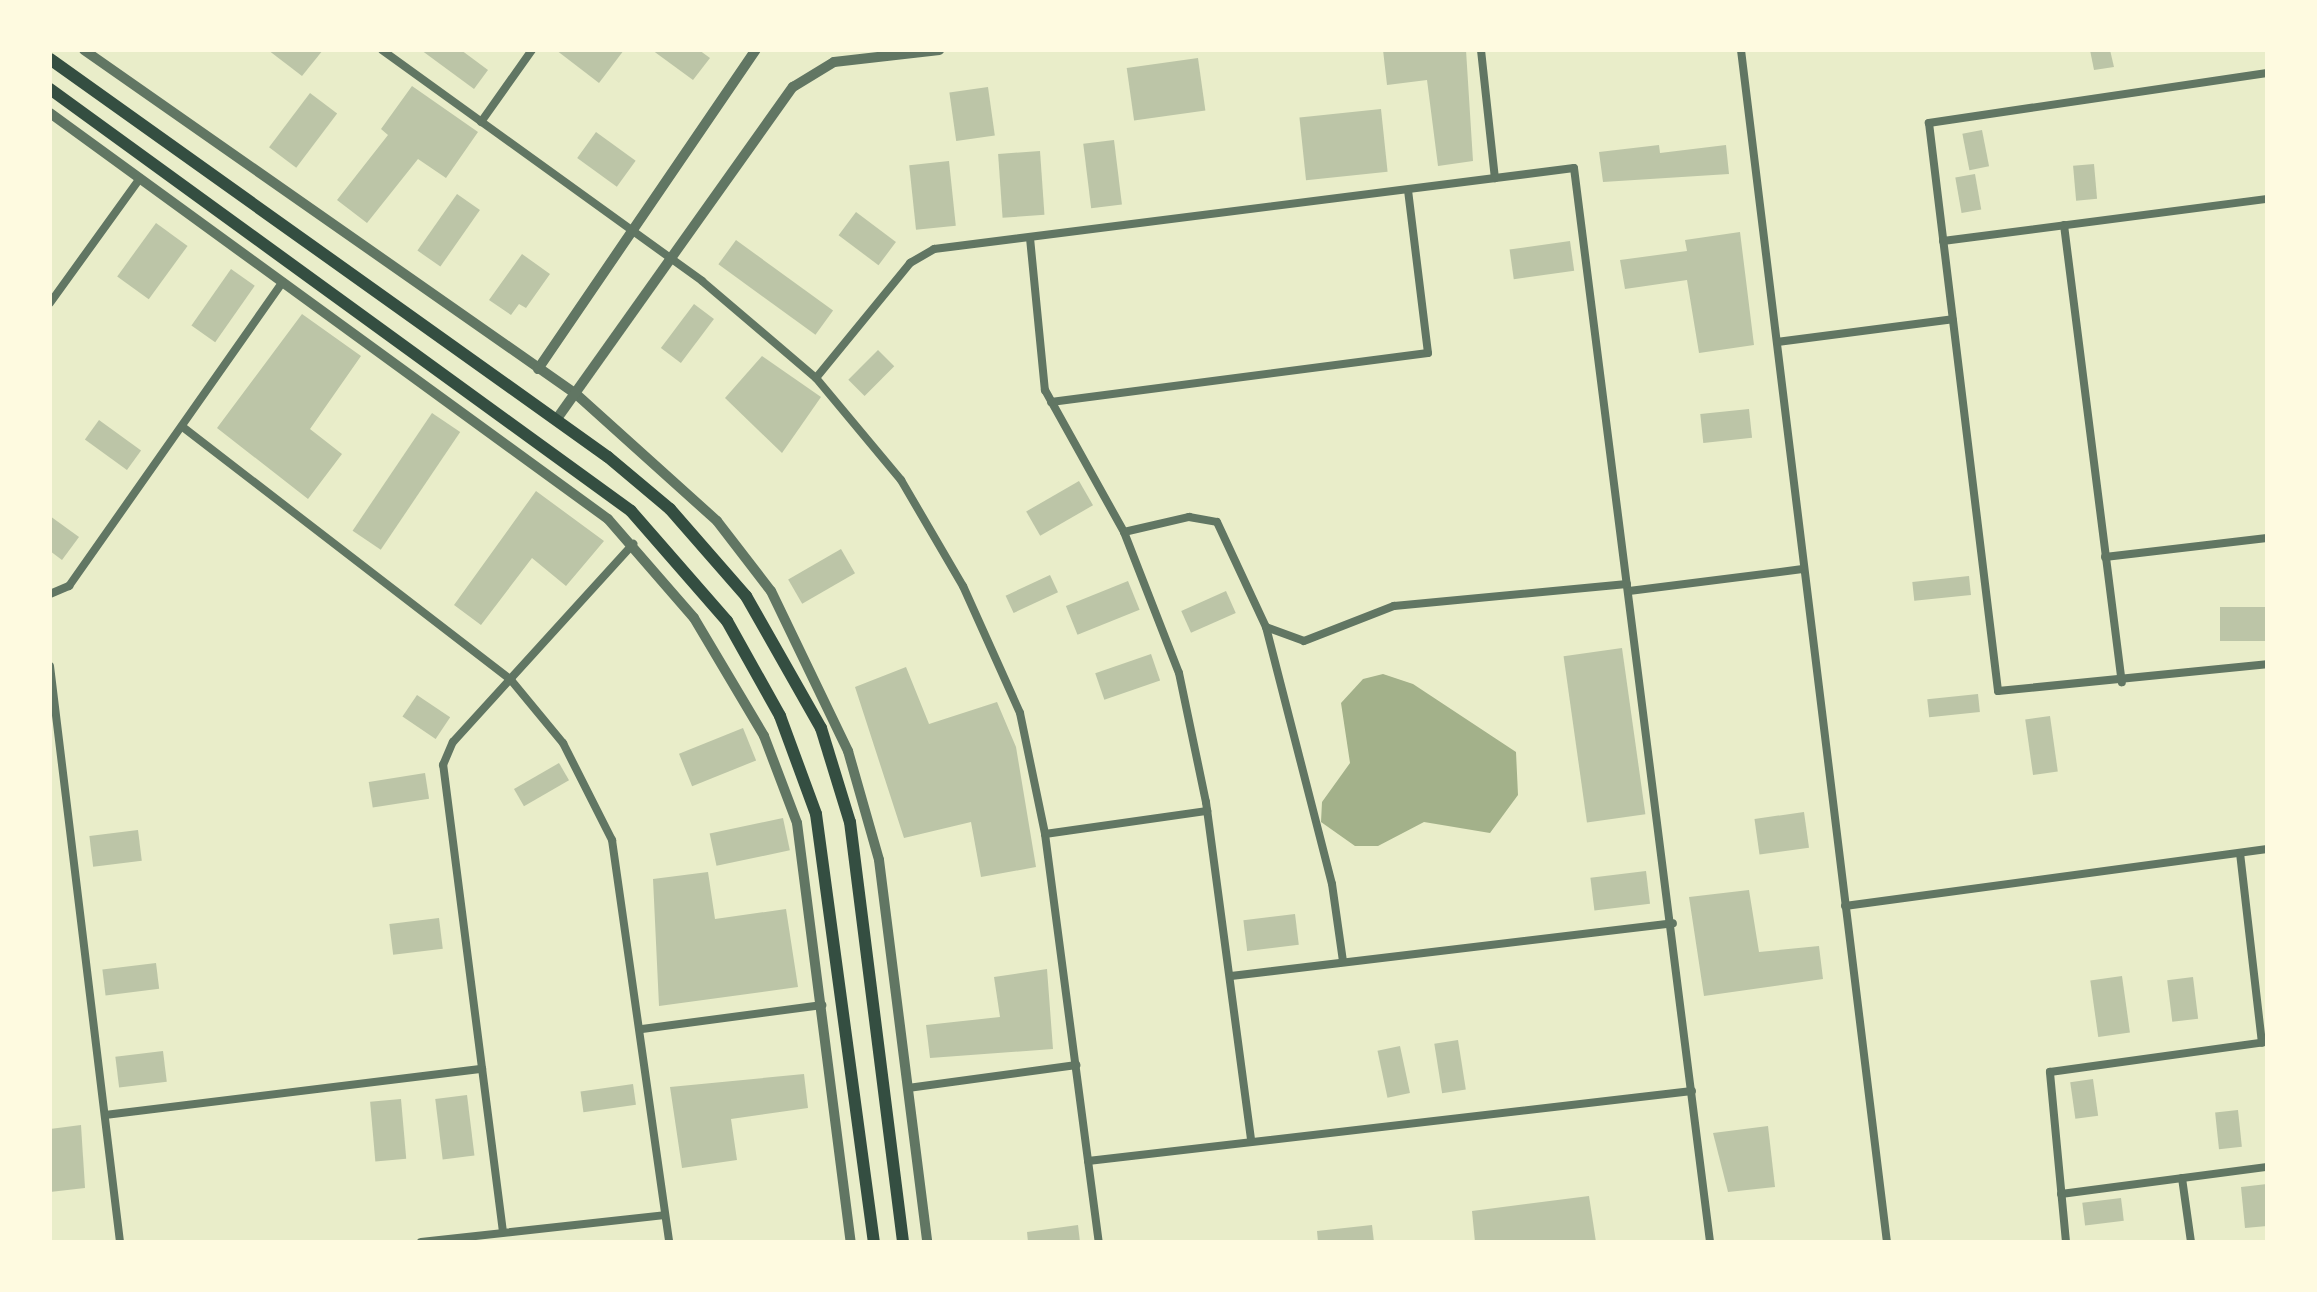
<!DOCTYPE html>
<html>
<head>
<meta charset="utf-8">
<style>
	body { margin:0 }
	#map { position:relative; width:2317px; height:1292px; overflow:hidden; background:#e9edc9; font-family:"Fira Sans Condensed",sans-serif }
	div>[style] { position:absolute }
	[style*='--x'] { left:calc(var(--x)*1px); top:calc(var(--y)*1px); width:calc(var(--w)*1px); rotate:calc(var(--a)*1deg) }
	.water>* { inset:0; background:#a3b18a }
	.building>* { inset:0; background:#bcc5a7; transform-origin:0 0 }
	.minor>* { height:8px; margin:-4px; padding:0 4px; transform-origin:4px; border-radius:4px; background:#617663 }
	.tertiary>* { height:10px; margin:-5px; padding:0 5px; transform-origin:5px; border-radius:5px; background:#617663 }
	.primary>* { height:12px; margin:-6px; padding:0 6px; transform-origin:6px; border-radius:6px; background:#344e41 }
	span { translate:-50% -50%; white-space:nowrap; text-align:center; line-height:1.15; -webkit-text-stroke:6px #fefae0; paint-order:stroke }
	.frame { position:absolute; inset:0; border:52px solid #fefae0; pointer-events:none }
</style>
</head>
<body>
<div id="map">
	<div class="water">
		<div style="clip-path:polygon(1383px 674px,1413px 684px,1516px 752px,1518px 795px,1490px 833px,1424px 822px,1378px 846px,1355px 846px,1321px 822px,1322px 802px,1350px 763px,1341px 703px,1363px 679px)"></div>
	</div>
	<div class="building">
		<div style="clip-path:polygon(268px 50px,323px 50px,302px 76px)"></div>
		<div style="clip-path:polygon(421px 50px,461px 50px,488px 70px,474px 89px)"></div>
		<div style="clip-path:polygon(556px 50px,624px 50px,599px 83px)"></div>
		<div style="clip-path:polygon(652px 50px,699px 50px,710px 58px,693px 80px)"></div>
		<div style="clip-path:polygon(1383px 50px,1466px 50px,1473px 161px,1438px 166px,1427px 80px,1387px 85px)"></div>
		<div style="clip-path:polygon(2090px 50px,2110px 50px,2114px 67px,2094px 70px)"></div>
		<div style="left:1198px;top:58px;width:53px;height:72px;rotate:82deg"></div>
		<div style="clip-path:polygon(412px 86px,478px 132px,446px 178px,418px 159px,367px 223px,337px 200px,388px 135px,381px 129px)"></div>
		<div style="left:988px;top:87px;width:49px;height:39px;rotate:82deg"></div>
		<div style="left:310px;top:93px;width:34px;height:68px;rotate:37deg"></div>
		<div style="left:1381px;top:109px;width:63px;height:82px;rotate:84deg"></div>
		<div style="left:1982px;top:130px;width:37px;height:20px;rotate:79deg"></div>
		<div style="left:596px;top:132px;width:49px;height:32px;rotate:36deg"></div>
		<div style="left:1114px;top:140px;width:65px;height:31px;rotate:83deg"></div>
		<div style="clip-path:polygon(1659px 145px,1660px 153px,1726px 145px,1729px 174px,1603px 182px,1599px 152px)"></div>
		<div style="left:1040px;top:151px;width:64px;height:42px;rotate:86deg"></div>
		<div style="left:949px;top:161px;width:65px;height:40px;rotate:84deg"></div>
		<div style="left:2094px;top:164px;width:35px;height:21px;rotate:85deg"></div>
		<div style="left:1975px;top:174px;width:36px;height:20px;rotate:80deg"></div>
		<div style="left:457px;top:194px;width:28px;height:69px;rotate:35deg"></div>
		<div style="left:856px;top:212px;width:50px;height:29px;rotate:37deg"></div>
		<div style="left:156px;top:223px;width:39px;height:66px;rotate:36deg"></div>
		<div style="clip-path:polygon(1740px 232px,1754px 345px,1699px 353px,1687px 280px,1625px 289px,1620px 260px,1687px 251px,1685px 240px)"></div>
		<div style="left:736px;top:240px;width:120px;height:30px;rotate:36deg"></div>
		<div style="left:1570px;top:241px;width:30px;height:61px;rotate:82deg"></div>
		<div style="clip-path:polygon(522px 254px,550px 274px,526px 308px,519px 304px,511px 315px,489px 300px)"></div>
		<div style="left:231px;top:269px;width:29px;height:69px;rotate:35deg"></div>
		<div style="left:694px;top:304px;width:25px;height:55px;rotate:37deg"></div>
		<div style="clip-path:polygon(302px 314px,361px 356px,310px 429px,342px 454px,308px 499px,217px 428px)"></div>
		<div style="left:878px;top:350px;width:23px;height:42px;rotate:45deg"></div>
		<div style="clip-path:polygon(762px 356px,821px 397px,782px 453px,725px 398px)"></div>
		<div style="left:1749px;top:409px;width:29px;height:49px;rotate:84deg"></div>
		<div style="left:432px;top:413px;width:34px;height:142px;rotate:34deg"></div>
		<div style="left:99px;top:420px;width:52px;height:24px;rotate:36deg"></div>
		<div style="left:1079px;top:481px;width:28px;height:61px;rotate:60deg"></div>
		<div style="clip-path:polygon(536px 491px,604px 541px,566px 586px,532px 558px,481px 625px,454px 605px)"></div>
		<div style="clip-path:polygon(50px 516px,79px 537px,62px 560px,50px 551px)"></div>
		<div style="left:841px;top:549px;width:28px;height:61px;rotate:60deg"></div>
		<div style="left:1050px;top:575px;width:19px;height:49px;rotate:65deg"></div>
		<div style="left:1969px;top:576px;width:19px;height:57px;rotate:84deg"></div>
		<div style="left:1128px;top:581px;width:31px;height:67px;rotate:68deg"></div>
		<div style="left:1226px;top:591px;width:24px;height:49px;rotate:66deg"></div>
		<div style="left:2267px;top:607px;width:34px;height:47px;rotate:90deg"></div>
		<div style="left:1622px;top:648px;width:168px;height:59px;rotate:82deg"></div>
		<div style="left:1151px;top:654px;width:28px;height:59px;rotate:71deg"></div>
		<div style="clip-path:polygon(906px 667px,929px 724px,997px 702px,1016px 747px,1036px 867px,981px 877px,971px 822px,904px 838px,855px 687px)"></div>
		<div style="left:1978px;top:694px;width:18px;height:51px;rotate:84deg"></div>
		<div style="left:417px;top:695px;width:40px;height:26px;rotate:34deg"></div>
		<div style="left:2050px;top:716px;width:56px;height:25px;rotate:82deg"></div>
		<div style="left:743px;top:728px;width:35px;height:69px;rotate:68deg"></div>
		<div style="left:559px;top:763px;width:20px;height:52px;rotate:60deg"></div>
		<div style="left:425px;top:773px;width:26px;height:57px;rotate:81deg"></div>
		<div style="left:1804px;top:812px;width:36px;height:50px;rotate:82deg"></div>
		<div style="left:783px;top:818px;width:33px;height:75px;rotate:78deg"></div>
		<div style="left:138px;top:830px;width:31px;height:49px;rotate:83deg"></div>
		<div style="left:1646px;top:871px;width:33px;height:56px;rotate:83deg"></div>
		<div style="clip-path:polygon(708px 872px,715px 919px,786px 909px,798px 987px,659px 1006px,653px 879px)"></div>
		<div style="clip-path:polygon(1749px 890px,1759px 952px,1819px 946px,1823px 979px,1704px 996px,1689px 897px)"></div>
		<div style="left:1295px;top:914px;width:31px;height:52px;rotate:83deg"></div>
		<div style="left:439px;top:918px;width:31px;height:50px;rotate:83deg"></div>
		<div style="left:156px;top:963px;width:26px;height:54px;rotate:83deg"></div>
		<div style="clip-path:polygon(1047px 969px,1053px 1049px,930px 1058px,926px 1025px,1000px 1017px,994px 977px)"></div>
		<div style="left:2122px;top:976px;width:57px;height:32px;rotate:82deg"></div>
		<div style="left:2193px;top:977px;width:42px;height:26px;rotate:83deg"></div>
		<div style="left:1458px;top:1040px;width:50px;height:24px;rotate:81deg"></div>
		<div style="left:1400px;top:1046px;width:48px;height:23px;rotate:78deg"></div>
		<div style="left:163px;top:1051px;width:31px;height:48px;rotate:83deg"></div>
		<div style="clip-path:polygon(804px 1074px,808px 1108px,731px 1119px,737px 1160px,682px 1168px,670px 1087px)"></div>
		<div style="left:2093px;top:1079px;width:37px;height:23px;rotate:82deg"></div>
		<div style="left:633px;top:1084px;width:21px;height:53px;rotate:82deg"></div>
		<div style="left:467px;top:1095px;width:61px;height:32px;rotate:83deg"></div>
		<div style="left:401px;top:1099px;width:60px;height:31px;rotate:85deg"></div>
		<div style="left:2238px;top:1110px;width:37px;height:23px;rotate:84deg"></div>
		<div style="clip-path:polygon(81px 1125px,85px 1188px,50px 1192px,50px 1129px)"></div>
		<div style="clip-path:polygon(1768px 1126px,1775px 1187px,1728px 1192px,1713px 1133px)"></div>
		<div style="clip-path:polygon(2267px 1184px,2267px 1226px,2245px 1228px,2241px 1187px)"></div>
		<div style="clip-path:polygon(1589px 1196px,1596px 1242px,1475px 1242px,1472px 1211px)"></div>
		<div style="left:2121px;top:1198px;width:23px;height:39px;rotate:83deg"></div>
		<div style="clip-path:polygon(1078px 1225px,1080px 1242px,1028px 1242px,1027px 1232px)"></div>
		<div style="clip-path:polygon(1372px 1225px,1374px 1242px,1318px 1242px,1317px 1231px)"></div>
	</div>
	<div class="minor">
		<div style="--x:382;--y:50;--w:395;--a:35.8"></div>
		<div style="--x:702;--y:281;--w:150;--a:40.4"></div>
		<div style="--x:816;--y:378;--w:133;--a:50.2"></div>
		<div style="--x:901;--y:480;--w:123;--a:59.7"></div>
		<div style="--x:963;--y:586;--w:139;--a:65.8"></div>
		<div style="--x:1020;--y:713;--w:124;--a:78.3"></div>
		<div style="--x:1045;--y:834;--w:412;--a:82.5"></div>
		<div style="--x:1481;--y:50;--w:129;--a:83.8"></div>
		<div style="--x:1741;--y:50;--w:1201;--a:83.02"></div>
		<div style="--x:2267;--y:73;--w:342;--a:171.6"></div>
		<div style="--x:1929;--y:123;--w:572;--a:83.07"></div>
		<div style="--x:1998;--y:691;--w:270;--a:-5.7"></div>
		<div style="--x:481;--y:122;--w:88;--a:-54.7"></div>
		<div style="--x:2064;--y:225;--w:461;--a:82.8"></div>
		<div style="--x:1030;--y:238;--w:153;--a:84.4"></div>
		<div style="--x:1045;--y:390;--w:162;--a:60.9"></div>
		<div style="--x:1124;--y:532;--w:151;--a:68.7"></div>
		<div style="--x:1179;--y:673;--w:132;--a:78.2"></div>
		<div style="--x:1206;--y:802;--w:341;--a:82.4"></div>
		<div style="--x:1943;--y:241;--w:327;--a:-7.4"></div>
		<div style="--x:50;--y:303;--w:154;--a:-54.2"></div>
		<div style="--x:1777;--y:342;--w:177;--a:-7.4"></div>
		<div style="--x:816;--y:378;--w:149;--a:-50.7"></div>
		<div style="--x:910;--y:263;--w:28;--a:-30"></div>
		<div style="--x:934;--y:249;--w:645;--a:-7.21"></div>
		<div style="--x:1574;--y:168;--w:1083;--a:82.78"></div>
		<div style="--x:1051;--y:402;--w:380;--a:-7.4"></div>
		<div style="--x:1428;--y:353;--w:164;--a:-97"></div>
		<div style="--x:184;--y:428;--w:413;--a:37.6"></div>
		<div style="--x:511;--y:680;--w:82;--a:50.5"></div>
		<div style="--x:563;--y:743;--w:109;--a:63.2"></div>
		<div style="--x:612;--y:840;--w:406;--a:81.9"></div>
		<div style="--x:1124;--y:532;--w:67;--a:-13"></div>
		<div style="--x:1189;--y:517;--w:28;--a:10"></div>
		<div style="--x:1217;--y:522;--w:116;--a:65"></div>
		<div style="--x:1266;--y:627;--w:40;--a:20.2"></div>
		<div style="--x:1304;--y:641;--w:97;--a:-21.3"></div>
		<div style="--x:1394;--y:606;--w:234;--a:-5.4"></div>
		<div style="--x:2105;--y:557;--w:163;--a:-6.7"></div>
		<div style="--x:1629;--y:591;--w:175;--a:-7.2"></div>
		<div style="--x:50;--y:594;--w:21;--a:-23"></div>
		<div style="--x:69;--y:586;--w:372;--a:-54.9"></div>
		<div style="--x:1266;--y:627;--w:265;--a:75.6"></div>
		<div style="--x:1332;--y:884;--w:78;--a:81.9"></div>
		<div style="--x:50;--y:666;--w:580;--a:83.07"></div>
		<div style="--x:1045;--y:834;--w:164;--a:-8.1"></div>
		<div style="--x:2240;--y:853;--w:191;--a:83.4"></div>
		<div style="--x:1845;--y:906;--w:426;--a:-7.7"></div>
		<div style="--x:1231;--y:976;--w:445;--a:-6.8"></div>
		<div style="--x:642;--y:1029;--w:182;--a:-7.6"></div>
		<div style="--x:908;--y:1088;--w:170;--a:-7.8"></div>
		<div style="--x:105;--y:1115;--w:380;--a:-7"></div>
		<div style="--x:1088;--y:1161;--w:608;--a:-6.61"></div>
		<div style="--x:2182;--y:1178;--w:65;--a:82"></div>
		<div style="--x:2061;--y:1194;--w:208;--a:-7.5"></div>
		<div style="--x:503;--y:1232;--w:471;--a:-97.3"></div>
		<div style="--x:443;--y:765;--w:25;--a:-67"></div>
		<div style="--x:453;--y:742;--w:268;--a:-47.7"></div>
		<div style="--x:421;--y:1242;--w:245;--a:-6.3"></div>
		<div style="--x:2066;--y:1242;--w:171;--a:-95.4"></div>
		<div style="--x:2050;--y:1072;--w:219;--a:-7.9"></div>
	</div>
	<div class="tertiary">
		<div style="--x:84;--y:50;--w:600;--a:34.96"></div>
		<div style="--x:576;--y:394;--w:190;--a:42"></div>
		<div style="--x:717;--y:521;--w:88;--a:52.4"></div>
		<div style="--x:771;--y:591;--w:178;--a:64.3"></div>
		<div style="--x:848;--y:751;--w:113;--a:74.1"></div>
		<div style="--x:879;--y:860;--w:385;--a:82.8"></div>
		<div style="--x:50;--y:113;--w:690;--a:36.04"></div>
		<div style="--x:608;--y:519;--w:131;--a:49"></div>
		<div style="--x:694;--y:618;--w:137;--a:59.3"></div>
		<div style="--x:764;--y:736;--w:93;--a:69.2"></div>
		<div style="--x:797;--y:823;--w:422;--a:82.7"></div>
		<div style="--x:538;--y:369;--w:386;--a:-55.7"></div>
		<div style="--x:556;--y:420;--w:409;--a:-54.6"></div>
		<div style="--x:793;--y:87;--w:48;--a:-31.4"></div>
		<div style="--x:834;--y:62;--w:106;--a:-6.5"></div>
	</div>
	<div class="primary">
		<div style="--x:50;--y:59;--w:685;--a:35.5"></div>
		<div style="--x:608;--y:457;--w:81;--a:40"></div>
		<div style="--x:670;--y:509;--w:116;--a:48.9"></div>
		<div style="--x:746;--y:596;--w:152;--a:60.4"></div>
		<div style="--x:821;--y:728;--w:98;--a:72.9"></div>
		<div style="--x:850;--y:822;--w:423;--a:82.8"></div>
		<div style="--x:50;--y:89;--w:718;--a:35.99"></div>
		<div style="--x:631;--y:511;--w:146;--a:48.9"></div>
		<div style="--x:727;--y:621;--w:109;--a:60.8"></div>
		<div style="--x:780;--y:716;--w:104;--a:69.8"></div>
		<div style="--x:816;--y:814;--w:432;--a:82.3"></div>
	</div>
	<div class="frame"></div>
</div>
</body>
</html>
